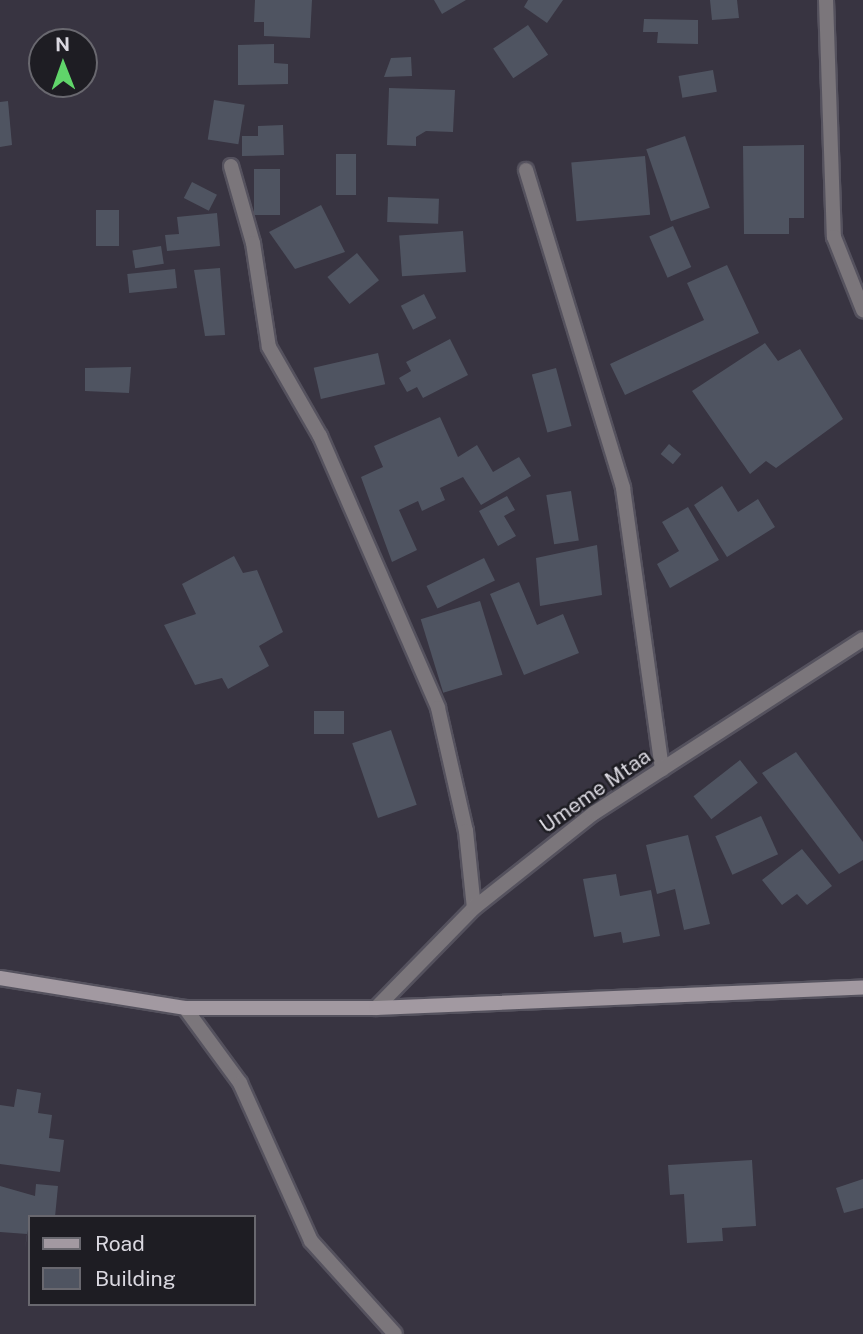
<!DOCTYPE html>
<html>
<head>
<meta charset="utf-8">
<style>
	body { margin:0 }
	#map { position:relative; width:863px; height:1334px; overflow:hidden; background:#383441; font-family:"Public Sans",sans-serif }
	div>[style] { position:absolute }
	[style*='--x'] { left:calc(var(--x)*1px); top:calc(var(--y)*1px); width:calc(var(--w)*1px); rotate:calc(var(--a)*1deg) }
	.building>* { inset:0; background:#4f5461; transform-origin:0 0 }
	.roads { filter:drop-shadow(2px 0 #55525e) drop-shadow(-2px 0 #55525e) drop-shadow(0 2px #55525e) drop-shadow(0 -2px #55525e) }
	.street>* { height:14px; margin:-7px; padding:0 7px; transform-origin:7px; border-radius:7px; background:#7b767b }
	.secondary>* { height:14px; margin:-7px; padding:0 7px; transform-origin:7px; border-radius:7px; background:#a299a1 }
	span { translate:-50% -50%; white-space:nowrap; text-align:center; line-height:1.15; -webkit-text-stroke:5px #1e1d23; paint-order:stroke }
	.street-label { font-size:21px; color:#dad8e0 }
	.legend { position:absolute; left:28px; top:1215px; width:228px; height:91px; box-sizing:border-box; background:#1e1d23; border:2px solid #69686f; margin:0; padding:9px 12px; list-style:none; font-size:21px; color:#dad8e0 }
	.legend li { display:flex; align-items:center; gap:14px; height:35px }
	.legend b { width:35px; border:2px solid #69686f }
	.north { position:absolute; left:28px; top:28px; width:70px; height:70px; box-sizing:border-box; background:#1e1d23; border:2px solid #69686f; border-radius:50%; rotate:359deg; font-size:19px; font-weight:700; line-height:28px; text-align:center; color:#dad8e0 }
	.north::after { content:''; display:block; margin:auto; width:24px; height:32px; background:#60d56a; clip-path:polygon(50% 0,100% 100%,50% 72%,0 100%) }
</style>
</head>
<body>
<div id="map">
	<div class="building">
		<div style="clip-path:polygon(255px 0,312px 0,310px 38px,264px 36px,264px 22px,254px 22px)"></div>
		<div style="clip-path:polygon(434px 0,466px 0,442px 14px)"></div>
		<div style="clip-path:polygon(528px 0,563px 0,547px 23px,524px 7px)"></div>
		<div style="clip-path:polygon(710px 0,737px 0,739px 18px,712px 20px)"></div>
		<div style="clip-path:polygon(644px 19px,698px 20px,698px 44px,657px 43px,658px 32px,643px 32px)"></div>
		<div style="left:528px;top:25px;width:36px;height:42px;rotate:56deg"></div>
		<div style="clip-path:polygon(274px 44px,274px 63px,288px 64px,288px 84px,238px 85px,238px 45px)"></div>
		<div style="clip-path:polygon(411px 57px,412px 76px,384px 77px,391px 58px)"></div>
		<div style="left:713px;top:70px;width:22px;height:35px;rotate:80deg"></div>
		<div style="clip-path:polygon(389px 88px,455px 90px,453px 132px,426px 131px,416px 137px,416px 146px,387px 145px)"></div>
		<div style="left:214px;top:100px;width:31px;height:40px;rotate:9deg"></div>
		<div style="clip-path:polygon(8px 101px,12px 145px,0 147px,0 102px)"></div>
		<div style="clip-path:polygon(283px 125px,284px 155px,242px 156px,242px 136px,258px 136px,258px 126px)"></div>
		<div style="left:685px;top:136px;width:76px;height:41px;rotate:71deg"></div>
		<div style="clip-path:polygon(804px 145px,804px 218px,789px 218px,789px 234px,744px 234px,743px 146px)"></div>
		<div style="left:336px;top:154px;width:20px;height:41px"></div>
		<div style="left:645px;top:156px;width:59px;height:74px;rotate:85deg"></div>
		<div style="left:254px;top:169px;width:26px;height:46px"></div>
		<div style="left:192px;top:182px;width:28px;height:18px;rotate:27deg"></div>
		<div style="left:388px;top:197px;width:51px;height:25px;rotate:2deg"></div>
		<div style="clip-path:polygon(321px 205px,345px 252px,295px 269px,269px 232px)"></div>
		<div style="left:96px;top:210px;width:23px;height:36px"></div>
		<div style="clip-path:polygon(217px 213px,220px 246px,167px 251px,165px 235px,179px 234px,177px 217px)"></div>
		<div style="left:673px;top:226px;width:45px;height:26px;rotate:66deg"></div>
		<div style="left:463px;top:231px;width:41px;height:64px;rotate:86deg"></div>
		<div style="left:161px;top:246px;width:18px;height:29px;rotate:81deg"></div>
		<div style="left:357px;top:253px;width:35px;height:38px;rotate:51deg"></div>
		<div style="clip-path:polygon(727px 265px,759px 333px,625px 395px,610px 364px,704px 320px,687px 283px)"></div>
		<div style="clip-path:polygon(220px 268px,225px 335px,205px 336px,194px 270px)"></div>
		<div style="left:175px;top:269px;width:19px;height:48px;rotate:84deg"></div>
		<div style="left:424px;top:294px;width:27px;height:26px;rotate:63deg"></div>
		<div style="clip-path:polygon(450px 339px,468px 375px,423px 398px,417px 387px,407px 392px,399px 378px,411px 371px,406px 362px)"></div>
		<div style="clip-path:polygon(765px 343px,778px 361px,800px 349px,843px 419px,776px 468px,766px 461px,750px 474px,692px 391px)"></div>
		<div style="left:378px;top:353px;width:32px;height:66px;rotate:77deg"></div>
		<div style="clip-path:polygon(131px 367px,129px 393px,85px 391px,85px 368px)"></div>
		<div style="left:556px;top:368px;width:60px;height:25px;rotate:75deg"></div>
		<div style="clip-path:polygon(440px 417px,458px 457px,477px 445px,493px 472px,519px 457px,531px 476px,481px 505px,463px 477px,440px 488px,445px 500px,422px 511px,418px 501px,399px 510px,417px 550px,392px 562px,361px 477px,383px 467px,374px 446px)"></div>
		<div style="left:669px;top:444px;width:16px;height:13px;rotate:40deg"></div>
		<div style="clip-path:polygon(722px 486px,738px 512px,758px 499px,775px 527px,727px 557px,694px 505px)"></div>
		<div style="left:571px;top:491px;width:50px;height:25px;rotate:81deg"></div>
		<div style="clip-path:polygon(507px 496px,515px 510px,504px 516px,516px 536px,498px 546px,479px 511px)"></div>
		<div style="clip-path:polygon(688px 507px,719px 560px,670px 588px,657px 564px,679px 551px,662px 522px)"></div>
		<div style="clip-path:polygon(597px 545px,602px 595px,540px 606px,536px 558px)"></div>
		<div style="clip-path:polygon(234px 556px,243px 573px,257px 570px,283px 632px,259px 646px,269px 666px,228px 689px,222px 678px,195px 685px,164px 625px,196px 614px,182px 584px)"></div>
		<div style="left:484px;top:558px;width:25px;height:64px;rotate:64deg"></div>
		<div style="clip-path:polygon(519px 582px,537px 625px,563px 614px,579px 653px,524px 675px,490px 594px)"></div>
		<div style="left:480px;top:601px;width:77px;height:62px;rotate:73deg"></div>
		<div style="left:314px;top:711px;width:30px;height:23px"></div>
		<div style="left:391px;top:730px;width:79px;height:41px;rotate:71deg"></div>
		<div style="clip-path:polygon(796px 752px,863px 842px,863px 860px,839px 874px,762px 773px)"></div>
		<div style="left:740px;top:760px;width:29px;height:59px;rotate:52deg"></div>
		<div style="left:761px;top:816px;width:42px;height:50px;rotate:66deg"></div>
		<div style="clip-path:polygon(688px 835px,710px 924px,684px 930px,675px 889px,657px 894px,646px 845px)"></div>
		<div style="clip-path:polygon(802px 849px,832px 886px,807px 905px,797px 894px,782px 905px,762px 880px)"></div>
		<div style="clip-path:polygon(616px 874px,620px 896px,651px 890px,660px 936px,623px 943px,621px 932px,594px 937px,583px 879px)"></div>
		<div style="clip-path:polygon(17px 1089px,41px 1093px,38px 1113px,52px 1115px,49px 1138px,64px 1140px,60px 1172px,0 1164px,0 1105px,14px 1107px)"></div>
		<div style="clip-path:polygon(752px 1160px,756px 1226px,722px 1228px,723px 1241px,687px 1243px,684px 1194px,670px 1195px,668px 1165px)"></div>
		<div style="clip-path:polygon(863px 1179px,863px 1208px,844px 1213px,836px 1188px)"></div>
		<div style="clip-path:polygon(36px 1184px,58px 1186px,55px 1217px,30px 1217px,25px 1249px,27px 1234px,0 1232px,0 1186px,35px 1196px)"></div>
	</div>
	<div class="roads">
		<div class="street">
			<div style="--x:826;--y:0;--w:237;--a:88.1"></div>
			<div style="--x:834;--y:237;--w:79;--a:68.3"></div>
			<div style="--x:231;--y:166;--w:80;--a:74.1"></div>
			<div style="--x:253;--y:243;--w:105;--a:81.3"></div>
			<div style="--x:269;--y:347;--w:103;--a:60.2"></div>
			<div style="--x:320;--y:436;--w:296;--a:66.5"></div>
			<div style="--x:438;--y:708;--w:126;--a:77.2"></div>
			<div style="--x:466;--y:831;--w:77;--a:84.1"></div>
			<div style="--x:526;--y:170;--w:332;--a:73"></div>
			<div style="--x:623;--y:488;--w:284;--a:82.1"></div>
			<div style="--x:185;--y:1008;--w:93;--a:53.7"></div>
			<div style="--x:240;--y:1083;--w:173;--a:65.8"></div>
			<div style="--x:311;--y:1241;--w:125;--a:47.9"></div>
			<div style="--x:376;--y:1008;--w:140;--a:-45.6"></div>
			<div style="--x:474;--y:908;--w:153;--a:-38.4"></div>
			<div style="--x:594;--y:813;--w:320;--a:-32.9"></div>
		</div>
		<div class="secondary">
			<div style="--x:0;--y:978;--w:187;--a:9.2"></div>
			<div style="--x:185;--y:1008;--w:191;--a:0"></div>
			<div style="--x:376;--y:1008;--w:487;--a:-2.4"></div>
		</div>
	</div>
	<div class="street-label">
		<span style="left:595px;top:791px;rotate:-35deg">Umeme Mtaa</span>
	</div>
	<ul class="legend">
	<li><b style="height:9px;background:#a299a1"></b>Road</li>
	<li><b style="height:19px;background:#4f5461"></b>Building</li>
	</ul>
	<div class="north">N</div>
</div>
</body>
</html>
